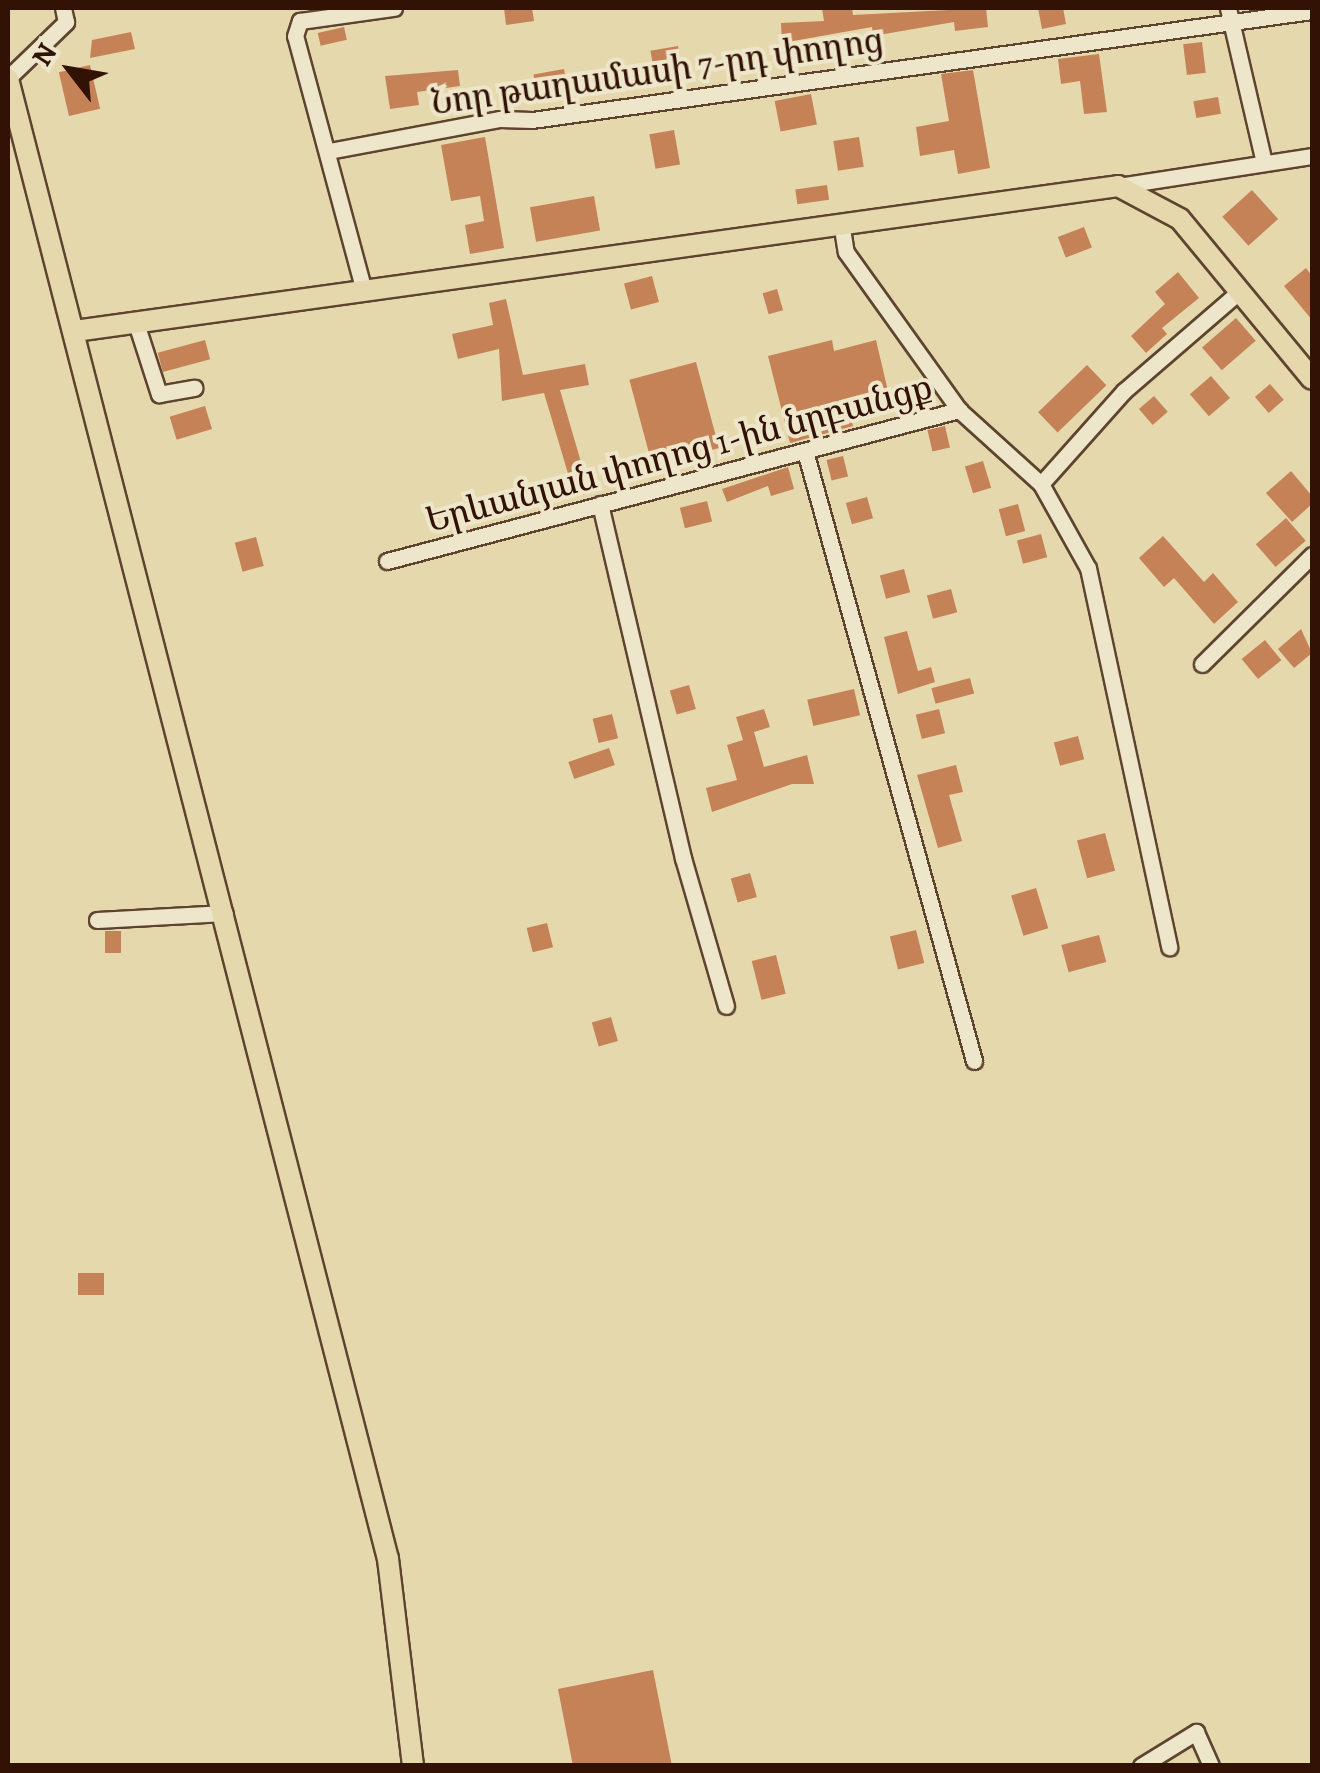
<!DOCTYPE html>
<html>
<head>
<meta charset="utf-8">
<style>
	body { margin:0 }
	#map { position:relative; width:1320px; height:1773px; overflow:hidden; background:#e5d8ad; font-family:Alegreya,"Noto Serif Armenian",serif }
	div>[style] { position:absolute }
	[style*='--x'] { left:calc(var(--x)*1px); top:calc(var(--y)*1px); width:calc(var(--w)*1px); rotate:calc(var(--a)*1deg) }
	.building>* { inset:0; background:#c68257; transform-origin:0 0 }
	.roads { filter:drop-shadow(2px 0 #5e442f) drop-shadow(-2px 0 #5e442f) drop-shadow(0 2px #5e442f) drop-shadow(0 -2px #5e442f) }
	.minor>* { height:15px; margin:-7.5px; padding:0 7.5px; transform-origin:7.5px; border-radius:7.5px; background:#eee6ca }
	.major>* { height:20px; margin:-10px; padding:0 10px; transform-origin:10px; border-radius:10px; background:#e5d8ad }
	span { translate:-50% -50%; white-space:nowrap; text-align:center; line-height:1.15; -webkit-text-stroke:8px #eee6ca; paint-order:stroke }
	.street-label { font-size:35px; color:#311205 }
	.frame { position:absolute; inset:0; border:10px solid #311205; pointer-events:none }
	.north { position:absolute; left:20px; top:20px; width:100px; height:100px; -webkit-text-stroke:8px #eee6ca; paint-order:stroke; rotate:301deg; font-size:28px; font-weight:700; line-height:40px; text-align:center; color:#311205 }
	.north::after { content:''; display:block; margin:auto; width:35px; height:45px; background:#311205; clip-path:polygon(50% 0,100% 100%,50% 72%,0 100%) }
</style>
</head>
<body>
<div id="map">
	<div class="building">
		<div style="clip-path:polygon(504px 8px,532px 8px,534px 21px,506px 25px)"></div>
		<div style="clip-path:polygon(822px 8px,852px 8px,853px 15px,986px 8px,988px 27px,955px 31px,954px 22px,873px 36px,872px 27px,782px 43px,781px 23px,824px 21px)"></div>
		<div style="clip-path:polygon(1038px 8px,1063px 8px,1066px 24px,1042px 29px)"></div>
		<div style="left:344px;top:27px;width:13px;height:27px;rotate:77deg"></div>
		<div style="clip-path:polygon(131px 32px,135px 49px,90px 58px,92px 40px)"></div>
		<div style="left:1202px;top:42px;width:31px;height:19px;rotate:83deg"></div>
		<div style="left:678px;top:46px;width:34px;height:28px;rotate:80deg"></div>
		<div style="clip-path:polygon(1099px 54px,1107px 112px,1084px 114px,1080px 81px,1061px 84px,1058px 59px)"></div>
		<div style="left:90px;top:65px;width:45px;height:32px;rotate:77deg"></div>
		<div style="left:564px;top:69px;width:27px;height:31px;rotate:80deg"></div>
		<div style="clip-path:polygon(458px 70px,460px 86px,417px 92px,419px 105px,390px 109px,385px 76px)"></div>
		<div style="clip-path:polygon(973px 70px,990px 168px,958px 174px,954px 150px,920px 156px,916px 127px,949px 121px,941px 74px)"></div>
		<div style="left:811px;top:94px;width:31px;height:37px;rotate:79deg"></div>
		<div style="left:1218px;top:97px;width:17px;height:25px;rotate:80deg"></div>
		<div style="left:674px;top:130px;width:35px;height:25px;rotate:80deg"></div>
		<div style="clip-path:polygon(485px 137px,504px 248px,470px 254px,465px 225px,484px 221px,480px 196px,451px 201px,441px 145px)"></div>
		<div style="left:859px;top:137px;width:30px;height:26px;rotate:81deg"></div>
		<div style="left:827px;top:185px;width:15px;height:32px;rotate:82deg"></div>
		<div style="left:1252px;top:190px;width:39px;height:40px;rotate:48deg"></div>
		<div style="left:594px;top:196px;width:35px;height:65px;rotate:80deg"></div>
		<div style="left:1084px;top:227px;width:22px;height:28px;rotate:69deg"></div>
		<div style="clip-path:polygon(1306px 268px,1312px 276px,1312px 320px,1284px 286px)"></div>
		<div style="clip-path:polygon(1178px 272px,1199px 298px,1162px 328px,1167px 334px,1146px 353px,1131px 336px,1165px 304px,1155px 292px)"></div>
		<div style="left:652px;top:276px;width:27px;height:29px;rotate:75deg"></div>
		<div style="left:777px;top:289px;width:22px;height:15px;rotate:74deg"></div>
		<div style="clip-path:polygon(506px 299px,523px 375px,585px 364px,589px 385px,560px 390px,590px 493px,575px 497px,544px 393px,502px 401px,499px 349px,458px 359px,452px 334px,493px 325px,489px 303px)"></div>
		<div style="left:1236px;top:318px;width:30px;height:45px;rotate:49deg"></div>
		<div style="left:205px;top:340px;width:20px;height:49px;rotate:75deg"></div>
		<div style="clip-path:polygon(832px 340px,834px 351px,876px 340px,891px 404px,850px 415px,853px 426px,790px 443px,768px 356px)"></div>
		<div style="left:696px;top:362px;width:89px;height:69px;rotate:75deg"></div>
		<div style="left:1087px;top:365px;width:28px;height:68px;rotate:46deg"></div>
		<div style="left:1211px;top:376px;width:29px;height:28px;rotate:49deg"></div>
		<div style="left:1270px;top:384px;width:21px;height:20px;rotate:49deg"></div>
		<div style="left:1154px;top:396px;width:21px;height:20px;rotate:49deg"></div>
		<div style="left:205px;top:406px;width:24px;height:37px;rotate:73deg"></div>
		<div style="left:945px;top:426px;width:22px;height:18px;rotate:77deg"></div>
		<div style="left:843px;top:456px;width:21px;height:17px;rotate:76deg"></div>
		<div style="left:983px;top:461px;width:28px;height:19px;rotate:73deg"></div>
		<div style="clip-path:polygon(788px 467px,794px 489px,771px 496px,768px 486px,727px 502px,722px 489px)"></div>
		<div style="clip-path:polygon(1291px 471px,1312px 496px,1312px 504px,1292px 522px,1266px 493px)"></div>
		<div style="left:867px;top:497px;width:22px;height:22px;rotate:74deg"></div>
		<div style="left:707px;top:501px;width:21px;height:28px;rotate:76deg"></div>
		<div style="left:1018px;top:504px;width:28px;height:20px;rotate:75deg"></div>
		<div style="left:1286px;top:518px;width:30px;height:40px;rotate:49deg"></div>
		<div style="left:1041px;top:534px;width:24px;height:25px;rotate:75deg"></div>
		<div style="clip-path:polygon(1163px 536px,1204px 582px,1213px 573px,1238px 602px,1214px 624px,1174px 578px,1164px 587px,1139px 558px)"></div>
		<div style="left:256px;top:537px;width:30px;height:22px;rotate:75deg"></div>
		<div style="left:904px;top:569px;width:24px;height:25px;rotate:75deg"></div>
		<div style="left:951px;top:589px;width:24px;height:25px;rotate:75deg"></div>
		<div style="clip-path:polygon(1301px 629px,1312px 653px,1294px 668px,1278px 649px)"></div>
		<div style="clip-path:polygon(907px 631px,918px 671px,931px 667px,935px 682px,898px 694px,884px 637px)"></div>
		<div style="left:1265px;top:640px;width:26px;height:30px;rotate:51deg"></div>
		<div style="left:970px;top:678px;width:16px;height:40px;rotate:75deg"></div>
		<div style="left:689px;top:685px;width:25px;height:20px;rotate:74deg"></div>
		<div style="left:854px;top:689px;width:27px;height:48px;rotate:77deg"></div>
		<div style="clip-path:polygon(764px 709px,770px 727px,754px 732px,764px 767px,807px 755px,814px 784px,792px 784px,712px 812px,706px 788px,737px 780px,727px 745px,743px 740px,736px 717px)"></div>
		<div style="left:939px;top:709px;width:25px;height:24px;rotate:76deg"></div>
		<div style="left:612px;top:714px;width:25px;height:20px;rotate:76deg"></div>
		<div style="left:1078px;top:736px;width:24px;height:25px;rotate:75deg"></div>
		<div style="left:609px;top:748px;width:18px;height:43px;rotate:71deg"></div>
		<div style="clip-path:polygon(956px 765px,963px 792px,949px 795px,962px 841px,938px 848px,917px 775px)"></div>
		<div style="left:1105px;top:833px;width:39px;height:29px;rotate:75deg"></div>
		<div style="left:750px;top:873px;width:25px;height:20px;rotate:74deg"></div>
		<div style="left:1036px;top:888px;width:42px;height:26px;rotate:73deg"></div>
		<div style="left:547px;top:923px;width:25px;height:21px;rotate:76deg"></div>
		<div style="left:916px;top:930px;width:34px;height:27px;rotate:76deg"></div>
		<div style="left:105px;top:931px;width:16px;height:22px"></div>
		<div style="left:1099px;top:935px;width:28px;height:39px;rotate:75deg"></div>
		<div style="left:776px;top:955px;width:40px;height:25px;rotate:76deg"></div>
		<div style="left:611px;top:1017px;width:25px;height:20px;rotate:74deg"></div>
		<div style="left:78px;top:1273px;width:26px;height:22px"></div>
		<div style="clip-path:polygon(653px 1670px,672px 1766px,573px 1766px,558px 1689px)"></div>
	</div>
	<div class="roads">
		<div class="minor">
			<div style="--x:1228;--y:8;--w:159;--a:76.9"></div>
			<div style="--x:8;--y:78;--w:81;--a:-44"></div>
			<div style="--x:66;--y:22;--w:14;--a:-102"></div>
			<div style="--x:329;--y:151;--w:174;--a:-10.6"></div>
			<div style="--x:500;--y:119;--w:32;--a:2"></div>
			<div style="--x:532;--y:120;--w:788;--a:-7.96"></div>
			<div style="--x:1118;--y:186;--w:196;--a:-8.8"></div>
			<div style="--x:841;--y:222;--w:30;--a:81"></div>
			<div style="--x:846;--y:252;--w:194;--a:54.4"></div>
			<div style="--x:959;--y:410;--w:110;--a:42.1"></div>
			<div style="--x:1041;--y:484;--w:96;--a:60.8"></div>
			<div style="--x:1088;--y:568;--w:388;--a:77.9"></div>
			<div style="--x:364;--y:291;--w:264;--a:-105.1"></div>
			<div style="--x:295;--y:36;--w:16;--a:-72"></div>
			<div style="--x:300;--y:21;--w:95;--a:-7.9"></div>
			<div style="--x:136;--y:323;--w:75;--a:72.1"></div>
			<div style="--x:159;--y:394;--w:36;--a:-10"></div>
			<div style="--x:805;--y:451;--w:633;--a:74.51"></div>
			<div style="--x:1041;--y:484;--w:125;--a:-48.3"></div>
			<div style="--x:1124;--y:391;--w:153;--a:-40.8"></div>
			<div style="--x:600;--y:504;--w:364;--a:76.8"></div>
			<div style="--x:683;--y:858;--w:154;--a:73.8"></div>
			<div style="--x:387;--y:561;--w:592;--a:-14.79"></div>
			<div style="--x:1202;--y:664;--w:155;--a:-44.7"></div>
			<div style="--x:97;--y:920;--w:128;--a:-3.1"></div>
			<div style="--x:1141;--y:1766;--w:65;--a:-31.7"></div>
			<div style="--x:1196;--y:1732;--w:37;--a:66"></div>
		</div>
		<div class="major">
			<div style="--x:8;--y:79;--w:1528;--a:75.6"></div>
			<div style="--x:388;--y:1559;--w:209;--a:83.1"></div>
			<div style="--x:75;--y:331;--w:1053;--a:-7.91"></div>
			<div style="--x:1118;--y:186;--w:70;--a:28"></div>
			<div style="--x:1180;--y:219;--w:207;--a:50.5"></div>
		</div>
	</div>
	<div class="street-label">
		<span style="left:657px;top:71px;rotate:-8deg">Նոր թաղամասի 7-րդ փողոց</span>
		<span style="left:679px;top:453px;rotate:-15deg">Երևանյան փողոց 1-ին նրբանցք</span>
	</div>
	<div class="frame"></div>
	<div class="north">N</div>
</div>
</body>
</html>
